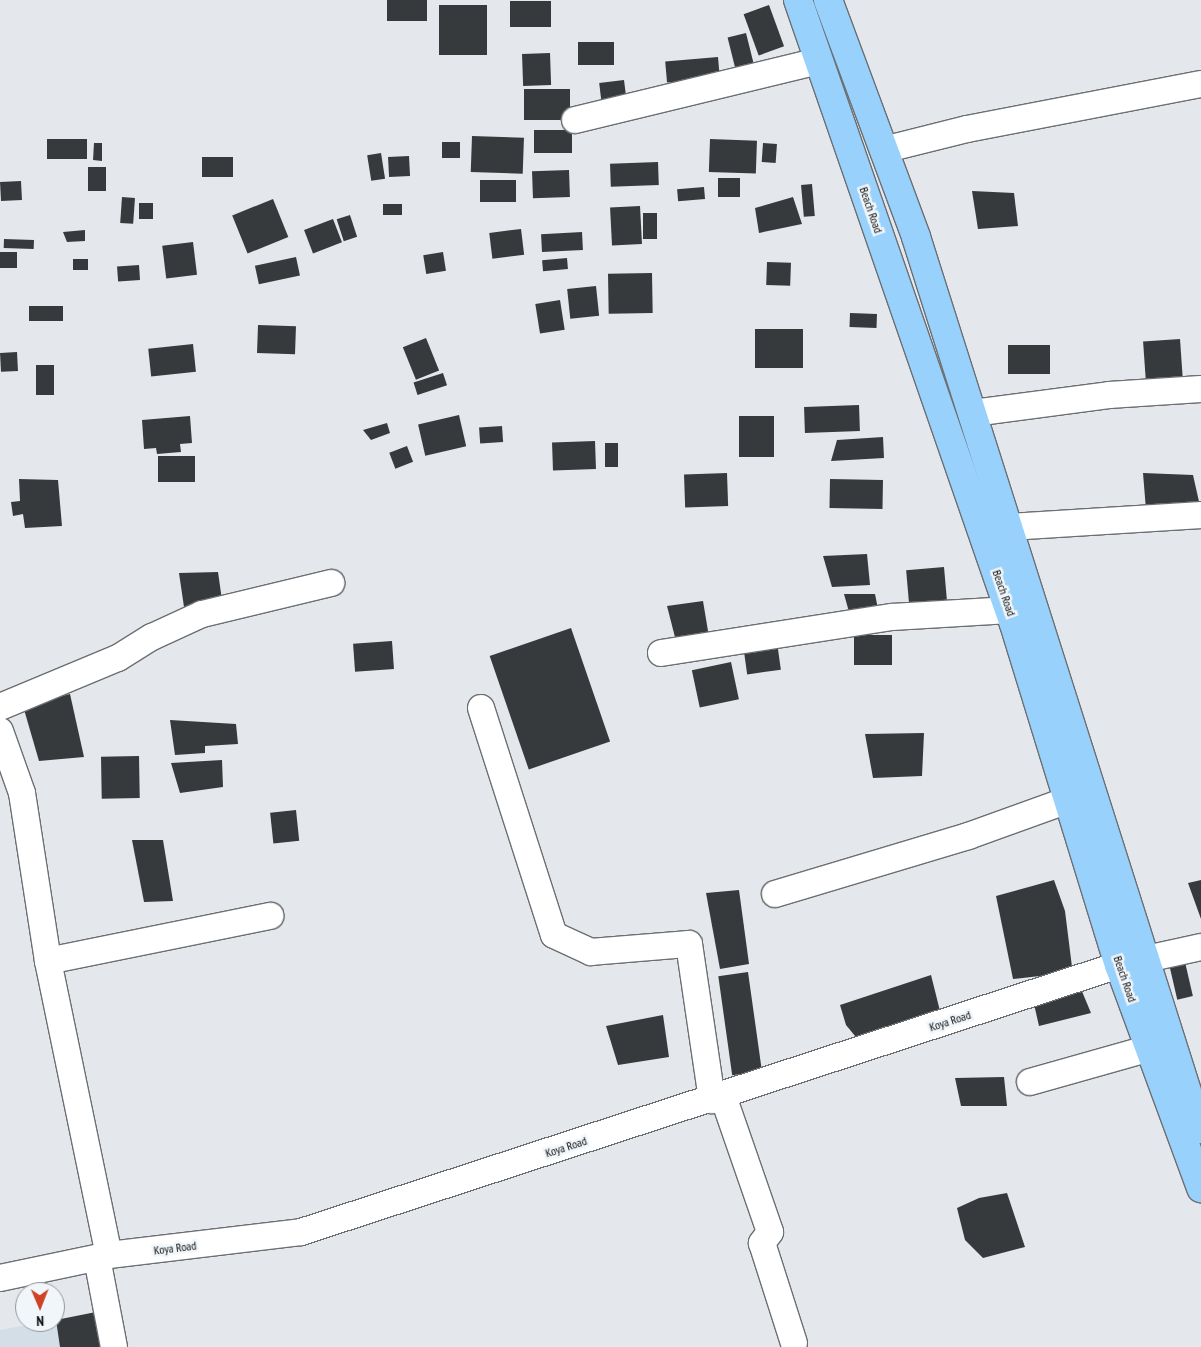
<!DOCTYPE html>
<html>
<head>
<meta charset="utf-8">
<style>
	body { margin:0 }
	#map { position:relative; width:1201px; height:1347px; overflow:hidden; background:#e4e8ec; font-family:"PT Sans Narrow",sans-serif }
	div>[style] { position:absolute }
	[style*='--x'] { left:calc(var(--x)*1px); top:calc(var(--y)*1px); width:calc(var(--w)*1px); rotate:calc(var(--a)*1deg) }
	.built>* { inset:0; background:#d4dee7 }
	.building>* { inset:0; background:#373a3d; transform-origin:0 0 }
	.roads { filter:drop-shadow(1px 0 #6b6f72) drop-shadow(-1px 0 #6b6f72) drop-shadow(0 1px #6b6f72) drop-shadow(0 -1px #6b6f72) }
	.minor>* { height:26px; margin:-13px; padding:0 13px; transform-origin:13px; border-radius:13px; background:#fff }
	.major>* { height:28px; margin:-14px; padding:0 14px; transform-origin:14px; border-radius:14px; background:#98d1fc }
	span { translate:-50% -50%; white-space:nowrap; text-align:center; line-height:1.15; -webkit-text-stroke:5px #f1f6fa; paint-order:stroke }
	.street-label { font-size:12px; color:#0a0c0d }
	.north { position:absolute; left:15px; top:1282px; width:50px; height:50px; box-sizing:border-box; background:#f1f6fa; border:1px solid #95989b; border-radius:50%; rotate:179deg; font-size:14px; font-weight:700; line-height:20px; text-align:center; color:#0a0c0d }
	.north::after { content:''; display:block; margin:auto; width:18px; height:22px; background:#ce4326; clip-path:polygon(50% 0,100% 100%,50% 72%,0 100%) }
</style>
</head>
<body>
<div id="map">
	<div class="built">
		<div style="clip-path:polygon(101px 1311px,102px 1347px,0 1347px,0 1330px)"></div>
	</div>
	<div class="building">
		<div style="left:387px;top:0;width:40px;height:21px"></div>
		<div style="left:551px;top:1px;width:26px;height:41px;rotate:90deg"></div>
		<div style="left:487px;top:5px;width:50px;height:48px;rotate:90deg"></div>
		<div style="left:769px;top:5px;width:44px;height:27px;rotate:70deg"></div>
		<div style="left:746px;top:33px;width:33px;height:19px;rotate:76deg"></div>
		<div style="left:578px;top:42px;width:36px;height:23px"></div>
		<div style="left:550px;top:53px;width:32px;height:28px;rotate:88deg"></div>
		<div style="left:718px;top:57px;width:21px;height:53px;rotate:85deg"></div>
		<div style="left:624px;top:80px;width:17px;height:25px;rotate:83deg"></div>
		<div style="left:524px;top:89px;width:46px;height:31px"></div>
		<div style="left:572px;top:130px;width:23px;height:38px;rotate:90deg"></div>
		<div style="left:472px;top:136px;width:52px;height:36px;rotate:2deg"></div>
		<div style="left:47px;top:139px;width:40px;height:20px"></div>
		<div style="left:710px;top:139px;width:47px;height:33px;rotate:2deg"></div>
		<div style="left:442px;top:142px;width:18px;height:16px"></div>
		<div style="clip-path:polygon(94px 143px,102px 143px,102px 161px,93px 160px)"></div>
		<div style="left:763px;top:143px;width:14px;height:19px;rotate:4deg"></div>
		<div style="left:381px;top:153px;width:26px;height:14px;rotate:81deg"></div>
		<div style="left:409px;top:156px;width:20px;height:21px;rotate:87deg"></div>
		<div style="left:233px;top:157px;width:20px;height:31px;rotate:90deg"></div>
		<div style="left:658px;top:162px;width:23px;height:48px;rotate:88deg"></div>
		<div style="left:88px;top:167px;width:18px;height:24px"></div>
		<div style="left:569px;top:170px;width:27px;height:37px;rotate:88deg"></div>
		<div style="left:718px;top:178px;width:22px;height:19px"></div>
		<div style="left:516px;top:180px;width:22px;height:36px;rotate:90deg"></div>
		<div style="left:21px;top:181px;width:19px;height:21px;rotate:87deg"></div>
		<div style="left:812px;top:184px;width:32px;height:11px;rotate:85deg"></div>
		<div style="left:704px;top:187px;width:12px;height:27px;rotate:85deg"></div>
		<div style="clip-path:polygon(972px 191px,1014px 193px,1018px 226px,978px 229px)"></div>
		<div style="left:122px;top:197px;width:13px;height:26px;rotate:4deg"></div>
		<div style="clip-path:polygon(793px 197px,802px 224px,759px 233px,755px 208px)"></div>
		<div style="left:273px;top:199px;width:41px;height:44px;rotate:68deg"></div>
		<div style="left:139px;top:203px;width:14px;height:16px"></div>
		<div style="left:383px;top:204px;width:19px;height:11px"></div>
		<div style="left:640px;top:206px;width:38px;height:30px;rotate:87deg"></div>
		<div style="left:643px;top:213px;width:14px;height:26px"></div>
		<div style="left:350px;top:215px;width:23px;height:14px;rotate:72deg"></div>
		<div style="left:333px;top:219px;width:25px;height:31px;rotate:69deg"></div>
		<div style="left:521px;top:229px;width:26px;height:32px;rotate:83deg"></div>
		<div style="clip-path:polygon(85px 230px,85px 241px,67px 242px,63px 232px)"></div>
		<div style="left:582px;top:232px;width:18px;height:41px;rotate:87deg"></div>
		<div style="left:4px;top:239px;width:30px;height:9px;rotate:2deg"></div>
		<div style="left:193px;top:242px;width:33px;height:31px;rotate:83deg"></div>
		<div style="left:0;top:252px;width:17px;height:16px"></div>
		<div style="left:443px;top:252px;width:19px;height:20px;rotate:81deg"></div>
		<div style="left:296px;top:257px;width:19px;height:42px;rotate:78deg"></div>
		<div style="left:567px;top:258px;width:11px;height:25px;rotate:85deg"></div>
		<div style="left:73px;top:259px;width:15px;height:11px"></div>
		<div style="left:767px;top:262px;width:24px;height:23px;rotate:2deg"></div>
		<div style="left:139px;top:265px;width:15px;height:22px;rotate:86deg"></div>
		<div style="left:652px;top:273px;width:40px;height:44px;rotate:89deg"></div>
		<div style="left:596px;top:286px;width:30px;height:29px;rotate:84deg"></div>
		<div style="left:560px;top:300px;width:30px;height:25px;rotate:81deg"></div>
		<div style="left:29px;top:306px;width:34px;height:15px"></div>
		<div style="left:850px;top:313px;width:27px;height:14px;rotate:2deg"></div>
		<div style="left:258px;top:325px;width:38px;height:28px;rotate:2deg"></div>
		<div style="left:755px;top:329px;width:48px;height:39px"></div>
		<div style="left:426px;top:338px;width:35px;height:25px;rotate:68deg"></div>
		<div style="left:1180px;top:339px;width:44px;height:37px;rotate:86deg"></div>
		<div style="left:193px;top:344px;width:28px;height:45px;rotate:84deg"></div>
		<div style="left:1050px;top:345px;width:29px;height:42px;rotate:90deg"></div>
		<div style="left:17px;top:352px;width:19px;height:17px;rotate:87deg"></div>
		<div style="left:36px;top:365px;width:18px;height:30px"></div>
		<div style="left:443px;top:373px;width:13px;height:31px;rotate:72deg"></div>
		<div style="left:859px;top:405px;width:26px;height:55px;rotate:88deg"></div>
		<div style="left:459px;top:415px;width:32px;height:42px;rotate:77deg"></div>
		<div style="clip-path:polygon(190px 416px,192px 443px,180px 444px,181px 452px,157px 454px,156px 448px,144px 449px,142px 420px)"></div>
		<div style="left:739px;top:416px;width:35px;height:41px"></div>
		<div style="clip-path:polygon(387px 423px,390px 433px,371px 440px,363px 430px)"></div>
		<div style="left:502px;top:426px;width:16px;height:23px;rotate:86deg"></div>
		<div style="clip-path:polygon(883px 437px,884px 458px,831px 461px,837px 440px)"></div>
		<div style="left:595px;top:441px;width:28px;height:43px;rotate:88deg"></div>
		<div style="left:605px;top:443px;width:13px;height:24px"></div>
		<div style="left:407px;top:446px;width:17px;height:19px;rotate:69deg"></div>
		<div style="left:195px;top:456px;width:26px;height:37px;rotate:90deg"></div>
		<div style="left:727px;top:473px;width:33px;height:43px;rotate:88deg"></div>
		<div style="clip-path:polygon(1143px 473px,1193px 475px,1200px 506px,1146px 510px)"></div>
		<div style="clip-path:polygon(19px 479px,58px 480px,62px 526px,25px 528px,23px 514px,13px 516px,11px 502px,20px 501px)"></div>
		<div style="left:830px;top:479px;width:53px;height:29px;rotate:1deg"></div>
		<div style="clip-path:polygon(867px 554px,870px 585px,832px 587px,823px 556px)"></div>
		<div style="left:944px;top:567px;width:34px;height:38px;rotate:85deg"></div>
		<div style="clip-path:polygon(218px 572px,223px 607px,184px 607px,179px 573px)"></div>
		<div style="clip-path:polygon(844px 594px,875px 594px,879px 614px,851px 619px)"></div>
		<div style="clip-path:polygon(703px 601px,709px 637px,677px 645px,667px 606px)"></div>
		<div style="left:571px;top:628px;width:120px;height:86px;rotate:71deg"></div>
		<div style="left:776px;top:635px;width:35px;height:34px;rotate:82deg"></div>
		<div style="left:892px;top:635px;width:30px;height:38px;rotate:90deg"></div>
		<div style="left:392px;top:641px;width:28px;height:39px;rotate:86deg"></div>
		<div style="left:731px;top:662px;width:38px;height:40px;rotate:78deg"></div>
		<div style="clip-path:polygon(70px 694px,84px 757px,39px 761px,23px 706px)"></div>
		<div style="clip-path:polygon(170px 720px,236px 724px,238px 744px,205px 746px,205px 753px,175px 755px)"></div>
		<div style="clip-path:polygon(924px 733px,922px 776px,873px 778px,865px 734px)"></div>
		<div style="left:139px;top:756px;width:42px;height:38px;rotate:89deg"></div>
		<div style="clip-path:polygon(222px 760px,223px 787px,180px 793px,171px 763px)"></div>
		<div style="left:296px;top:810px;width:31px;height:26px;rotate:84deg"></div>
		<div style="clip-path:polygon(132px 840px,163px 840px,173px 901px,144px 902px)"></div>
		<div style="clip-path:polygon(1054px 880px,1065px 911px,1072px 967px,1040px 976px,1013px 979px,996px 896px)"></div>
		<div style="clip-path:polygon(1201px 880px,1201px 919px,1188px 883px)"></div>
		<div style="clip-path:polygon(739px 890px,749px 964px,720px 969px,706px 893px)"></div>
		<div style="left:1185px;top:962px;width:35px;height:16px;rotate:77deg"></div>
		<div style="left:748px;top:972px;width:100px;height:30px;rotate:82deg"></div>
		<div style="clip-path:polygon(931px 975px,940px 1011px,860px 1042px,846px 1025px,840px 1005px)"></div>
		<div style="clip-path:polygon(1081px 989px,1091px 1013px,1039px 1026px,1034px 1004px)"></div>
		<div style="clip-path:polygon(663px 1015px,669px 1057px,618px 1065px,606px 1026px)"></div>
		<div style="clip-path:polygon(1004px 1077px,1007px 1106px,961px 1106px,955px 1078px)"></div>
		<div style="clip-path:polygon(1007px 1193px,1025px 1247px,983px 1258px,965px 1240px,957px 1208px,979px 1198px)"></div>
		<div style="clip-path:polygon(101px 1311px,102px 1347px,60px 1347px,56px 1320px)"></div>
	</div>
	<div class="roads">
		<div class="minor">
			<div style="--x:575;--y:120;--w:251;--a:-13.6"></div>
			<div style="--x:883;--y:150;--w:87;--a:-14"></div>
			<div style="--x:967;--y:129;--w:238;--a:-10.9"></div>
			<div style="--x:973;--y:413;--w:137;--a:-7.5"></div>
			<div style="--x:1109;--y:395;--w:92;--a:-3.7"></div>
			<div style="--x:1010;--y:527;--w:191;--a:-3.6"></div>
			<div style="--x:661;--y:653;--w:234;--a:-8.9"></div>
			<div style="--x:892;--y:617;--w:118;--a:-3.4"></div>
			<div style="--x:0;--y:707;--w:128;--a:-22.6"></div>
			<div style="--x:118;--y:658;--w:40;--a:-32"></div>
			<div style="--x:152;--y:637;--w:55;--a:-24.7"></div>
			<div style="--x:202;--y:614;--w:133;--a:-13.5"></div>
			<div style="--x:481;--y:708;--w:238;--a:72.2"></div>
			<div style="--x:554;--y:935;--w:41;--a:24.7"></div>
			<div style="--x:591;--y:952;--w:98;--a:-4.7"></div>
			<div style="--x:689;--y:944;--w:158;--a:81.6"></div>
			<div style="--x:0;--y:731;--w:66;--a:70.5"></div>
			<div style="--x:22;--y:793;--w:170;--a:81.2"></div>
			<div style="--x:48;--y:961;--w:300;--a:78.3"></div>
			<div style="--x:775;--y:894;--w:202;--a:-16.7"></div>
			<div style="--x:968;--y:836;--w:106;--a:-19.8"></div>
			<div style="--x:48;--y:961;--w:227;--a:-11.5"></div>
			<div style="--x:1030;--y:1082;--w:125;--a:-15.8"></div>
			<div style="--x:723;--y:1096;--w:144;--a:70.9"></div>
			<div style="--x:770;--y:1232;--w:14;--a:126"></div>
			<div style="--x:762;--y:1243;--w:105;--a:72.3"></div>
			<div style="--x:97;--y:1258;--w:91;--a:79.2"></div>
			<div style="--x:0;--y:1278;--w:111;--a:-11.9"></div>
			<div style="--x:109;--y:1255;--w:193;--a:-6.8"></div>
			<div style="--x:301;--y:1232;--w:860;--a:-18.08"></div>
			<div style="--x:1119;--y:965;--w:84;--a:-12.4"></div>
		</div>
		<div class="major">
			<div style="--x:798;--y:0;--w:660;--a:70.91"></div>
			<div style="--x:1014;--y:624;--w:357;--a:72.9"></div>
			<div style="--x:1119;--y:965;--w:238;--a:69.8"></div>
			<div style="--x:828;--y:0;--w:253;--a:69.6"></div>
			<div style="--x:916;--y:237;--w:936;--a:72.4"></div>
		</div>
	</div>
	<div class="street-label">
		<span style="left:871px;top:210px;rotate:71deg">Beach Road</span>
		<span style="left:1004px;top:593px;rotate:71deg">Beach Road</span>
		<span style="left:1125px;top:979px;rotate:71deg">Beach Road</span>
		<span style="left:950px;top:1021px;rotate:-18deg">Koya Road</span>
		<span style="left:566px;top:1147px;rotate:-18deg">Koya Road</span>
		<span style="left:175px;top:1248px;rotate:-7deg">Koya Road</span>
	</div>
	<div class="north">N</div>
</div>
</body>
</html>
